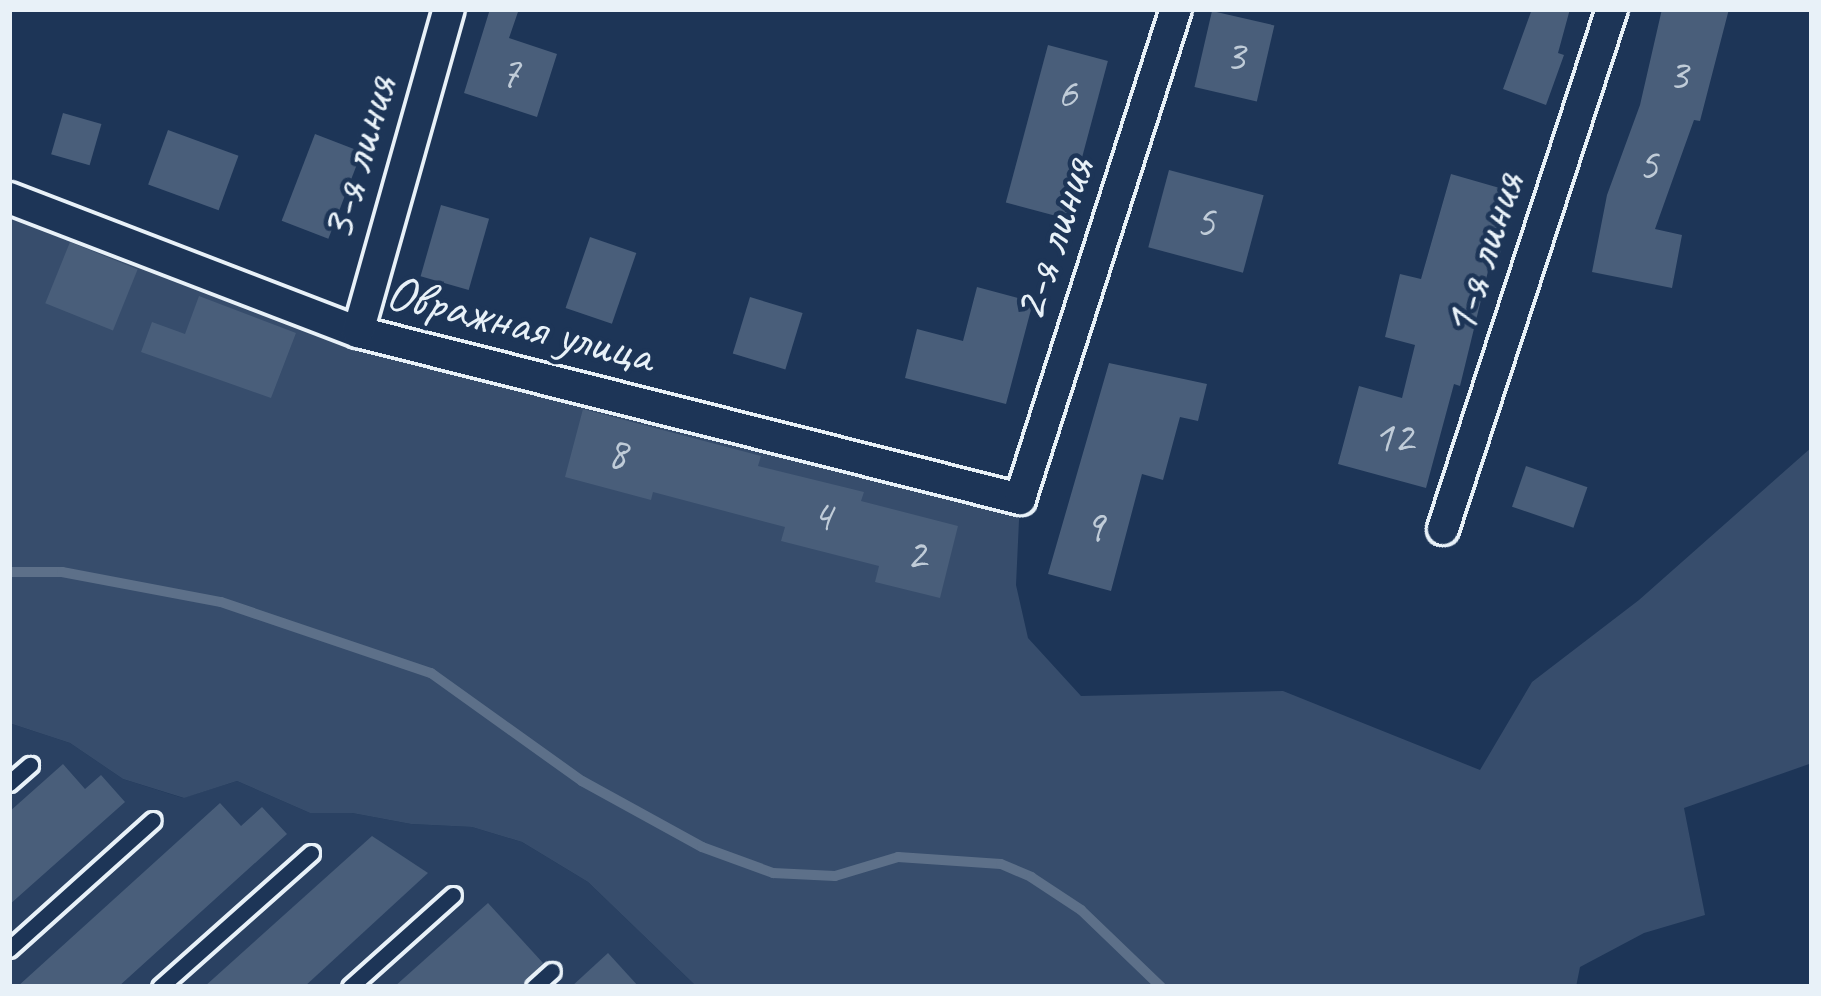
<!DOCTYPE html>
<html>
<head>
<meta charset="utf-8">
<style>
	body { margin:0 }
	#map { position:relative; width:1821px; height:996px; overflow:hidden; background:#1d3557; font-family:Caveat,sans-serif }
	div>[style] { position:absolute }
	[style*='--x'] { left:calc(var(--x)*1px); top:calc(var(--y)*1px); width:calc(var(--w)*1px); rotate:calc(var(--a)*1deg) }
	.built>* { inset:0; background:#2a4162 }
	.green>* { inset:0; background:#374d6c }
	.stream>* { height:10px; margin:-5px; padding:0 5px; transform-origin:5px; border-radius:5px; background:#5d7089 }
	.building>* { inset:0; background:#495e7a; transform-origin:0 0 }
	.roads { filter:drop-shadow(3px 0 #e8f1f8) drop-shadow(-3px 0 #e8f1f8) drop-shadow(0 3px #e8f1f8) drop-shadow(0 -3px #e8f1f8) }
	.service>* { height:15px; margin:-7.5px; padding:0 7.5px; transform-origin:7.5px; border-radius:7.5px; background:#1d3557 }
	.minor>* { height:30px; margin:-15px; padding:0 15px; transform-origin:15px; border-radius:15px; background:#1d3557 }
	span { translate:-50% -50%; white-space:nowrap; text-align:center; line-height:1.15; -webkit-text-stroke:9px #1d3557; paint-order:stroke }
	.number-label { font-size:45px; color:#c0ccd8 }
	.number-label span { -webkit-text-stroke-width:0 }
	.street-label { font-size:51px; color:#e8f1f8 }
	.frame { position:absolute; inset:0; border:12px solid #e8f1f8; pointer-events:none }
</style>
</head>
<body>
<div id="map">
	<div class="built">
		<div style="clip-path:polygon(9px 723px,70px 743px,123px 779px,183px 798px,237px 781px,310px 813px,352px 813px,411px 824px,472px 827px,522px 842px,588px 882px,697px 987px,9px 987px)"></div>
	</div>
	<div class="green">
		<div style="clip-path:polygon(9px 198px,358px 332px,1020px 499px,1016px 585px,1028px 638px,1081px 696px,1283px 691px,1480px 770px,1532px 682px,1639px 600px,1812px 447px,1812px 763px,1684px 808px,1705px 915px,1644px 933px,1580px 967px,1576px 987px,697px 987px,588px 882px,522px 842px,472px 827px,411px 824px,352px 813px,310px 813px,237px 781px,184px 798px,123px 779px,70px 743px,9px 723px)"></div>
	</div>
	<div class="stream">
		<div style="--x:9;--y:572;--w:53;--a:0"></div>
		<div style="--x:62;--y:572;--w:162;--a:10.7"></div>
		<div style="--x:221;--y:602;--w:222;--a:18.7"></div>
		<div style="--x:431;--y:673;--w:186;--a:35.6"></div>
		<div style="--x:582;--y:781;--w:137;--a:28.8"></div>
		<div style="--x:702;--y:847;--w:76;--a:20.1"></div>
		<div style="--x:773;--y:873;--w:62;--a:2.8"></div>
		<div style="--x:835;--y:876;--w:66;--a:-16.8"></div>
		<div style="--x:898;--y:857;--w:103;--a:3.9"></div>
		<div style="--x:1001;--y:864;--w:33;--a:23"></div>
		<div style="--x:1031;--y:877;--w:60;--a:33.4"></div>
		<div style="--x:1081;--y:910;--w:111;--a:43.9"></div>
	</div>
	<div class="building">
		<div style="clip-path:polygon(490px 9px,519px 9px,509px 38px,557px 54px,537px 117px,464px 93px)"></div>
		<div style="clip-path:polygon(1532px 9px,1570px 9px,1558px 53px,1564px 55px,1546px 105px,1503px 89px)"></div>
		<div style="clip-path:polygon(1662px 9px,1729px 9px,1700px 121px,1694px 120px,1655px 229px,1682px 235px,1672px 288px,1592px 272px,1607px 195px,1640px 105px)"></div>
		<div style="left:1212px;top:11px;width:64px;height:78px;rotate:13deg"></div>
		<div style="left:1048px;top:45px;width:62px;height:163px;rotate:15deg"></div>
		<div style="left:63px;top:113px;width:40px;height:43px;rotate:16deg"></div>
		<div style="left:168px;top:130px;width:75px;height:58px;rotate:20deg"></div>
		<div style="left:315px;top:134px;width:50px;height:93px;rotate:21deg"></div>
		<div style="left:1169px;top:170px;width:98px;height:80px;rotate:15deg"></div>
		<div style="clip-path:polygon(1451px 174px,1517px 193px,1498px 261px,1491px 259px,1460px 386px,1454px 384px,1426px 488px,1338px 464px,1359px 386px,1402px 398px,1415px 345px,1385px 337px,1400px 274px,1421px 279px)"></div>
		<div style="left:441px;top:205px;width:50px;height:74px;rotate:16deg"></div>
		<div style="left:590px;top:237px;width:49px;height:75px;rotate:19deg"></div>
		<div style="left:70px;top:242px;width:73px;height:66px;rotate:22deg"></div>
		<div style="clip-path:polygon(977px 287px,1033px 302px,1006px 404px,905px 378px,917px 329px,963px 341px)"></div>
		<div style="clip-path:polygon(199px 296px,296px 333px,271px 398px,141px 352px,152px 322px,185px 334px)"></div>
		<div style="left:750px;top:297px;width:55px;height:59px;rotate:17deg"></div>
		<div style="clip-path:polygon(1109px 363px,1207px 384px,1198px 421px,1180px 417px,1163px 480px,1142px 474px,1111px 591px,1048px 574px)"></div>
		<div style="clip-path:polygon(583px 409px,761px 456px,758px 466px,864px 492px,861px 501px,958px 526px,940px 598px,875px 582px,879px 566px,781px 541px,785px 527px,653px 492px,651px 500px,565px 477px)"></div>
		<div style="left:1526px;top:466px;width:65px;height:43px;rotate:19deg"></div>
		<div style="clip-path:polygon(63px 764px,85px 789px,101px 775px,125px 802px,9px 905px,9px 812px)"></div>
		<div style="clip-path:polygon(220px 803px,241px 826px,262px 807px,287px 834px,118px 987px,17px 987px)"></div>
		<div style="clip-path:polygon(372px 836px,428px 873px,304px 987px,204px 987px)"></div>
		<div style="clip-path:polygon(488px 903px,543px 963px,522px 987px,394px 987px)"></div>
		<div style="clip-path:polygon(608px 953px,639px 987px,571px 987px)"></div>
	</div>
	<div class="roads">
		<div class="service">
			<div style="--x:9;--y:783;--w:28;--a:-41"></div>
			<div style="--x:9;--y:949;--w:193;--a:-41.9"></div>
			<div style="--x:160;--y:987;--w:202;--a:-41.6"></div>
			<div style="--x:350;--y:987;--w:138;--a:-41.8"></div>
			<div style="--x:534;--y:987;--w:24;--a:-42"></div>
		</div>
		<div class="minor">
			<div style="--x:9;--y:198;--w:374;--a:21"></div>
			<div style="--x:358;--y:332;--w:683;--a:14.16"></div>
			<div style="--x:1020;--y:499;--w:514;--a:-72.34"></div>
			<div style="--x:358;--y:332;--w:336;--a:-74.3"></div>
			<div style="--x:1443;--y:529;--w:547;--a:-72"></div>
		</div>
	</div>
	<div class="number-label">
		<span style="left:1235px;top:56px">3</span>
		<span style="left:510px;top:73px">7</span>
		<span style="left:1678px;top:75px">3</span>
		<span style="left:1067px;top:93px">6</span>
		<span style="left:1648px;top:165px">5</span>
		<span style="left:1205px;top:222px">5</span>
		<span style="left:1393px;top:437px">12</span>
		<span style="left:617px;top:453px">8</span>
		<span style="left:822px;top:516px">4</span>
		<span style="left:1094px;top:527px">9</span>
		<span style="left:916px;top:554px">2</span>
	</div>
	<div class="street-label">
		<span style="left:357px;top:158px;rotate:-74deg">3-я линия</span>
		<span style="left:1052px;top:239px;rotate:-72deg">2-я линия</span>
		<span style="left:1482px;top:254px;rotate:-72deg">1-я линия</span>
		<span style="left:520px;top:323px;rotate:14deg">Овражная улица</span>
	</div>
	<div class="frame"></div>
</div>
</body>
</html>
